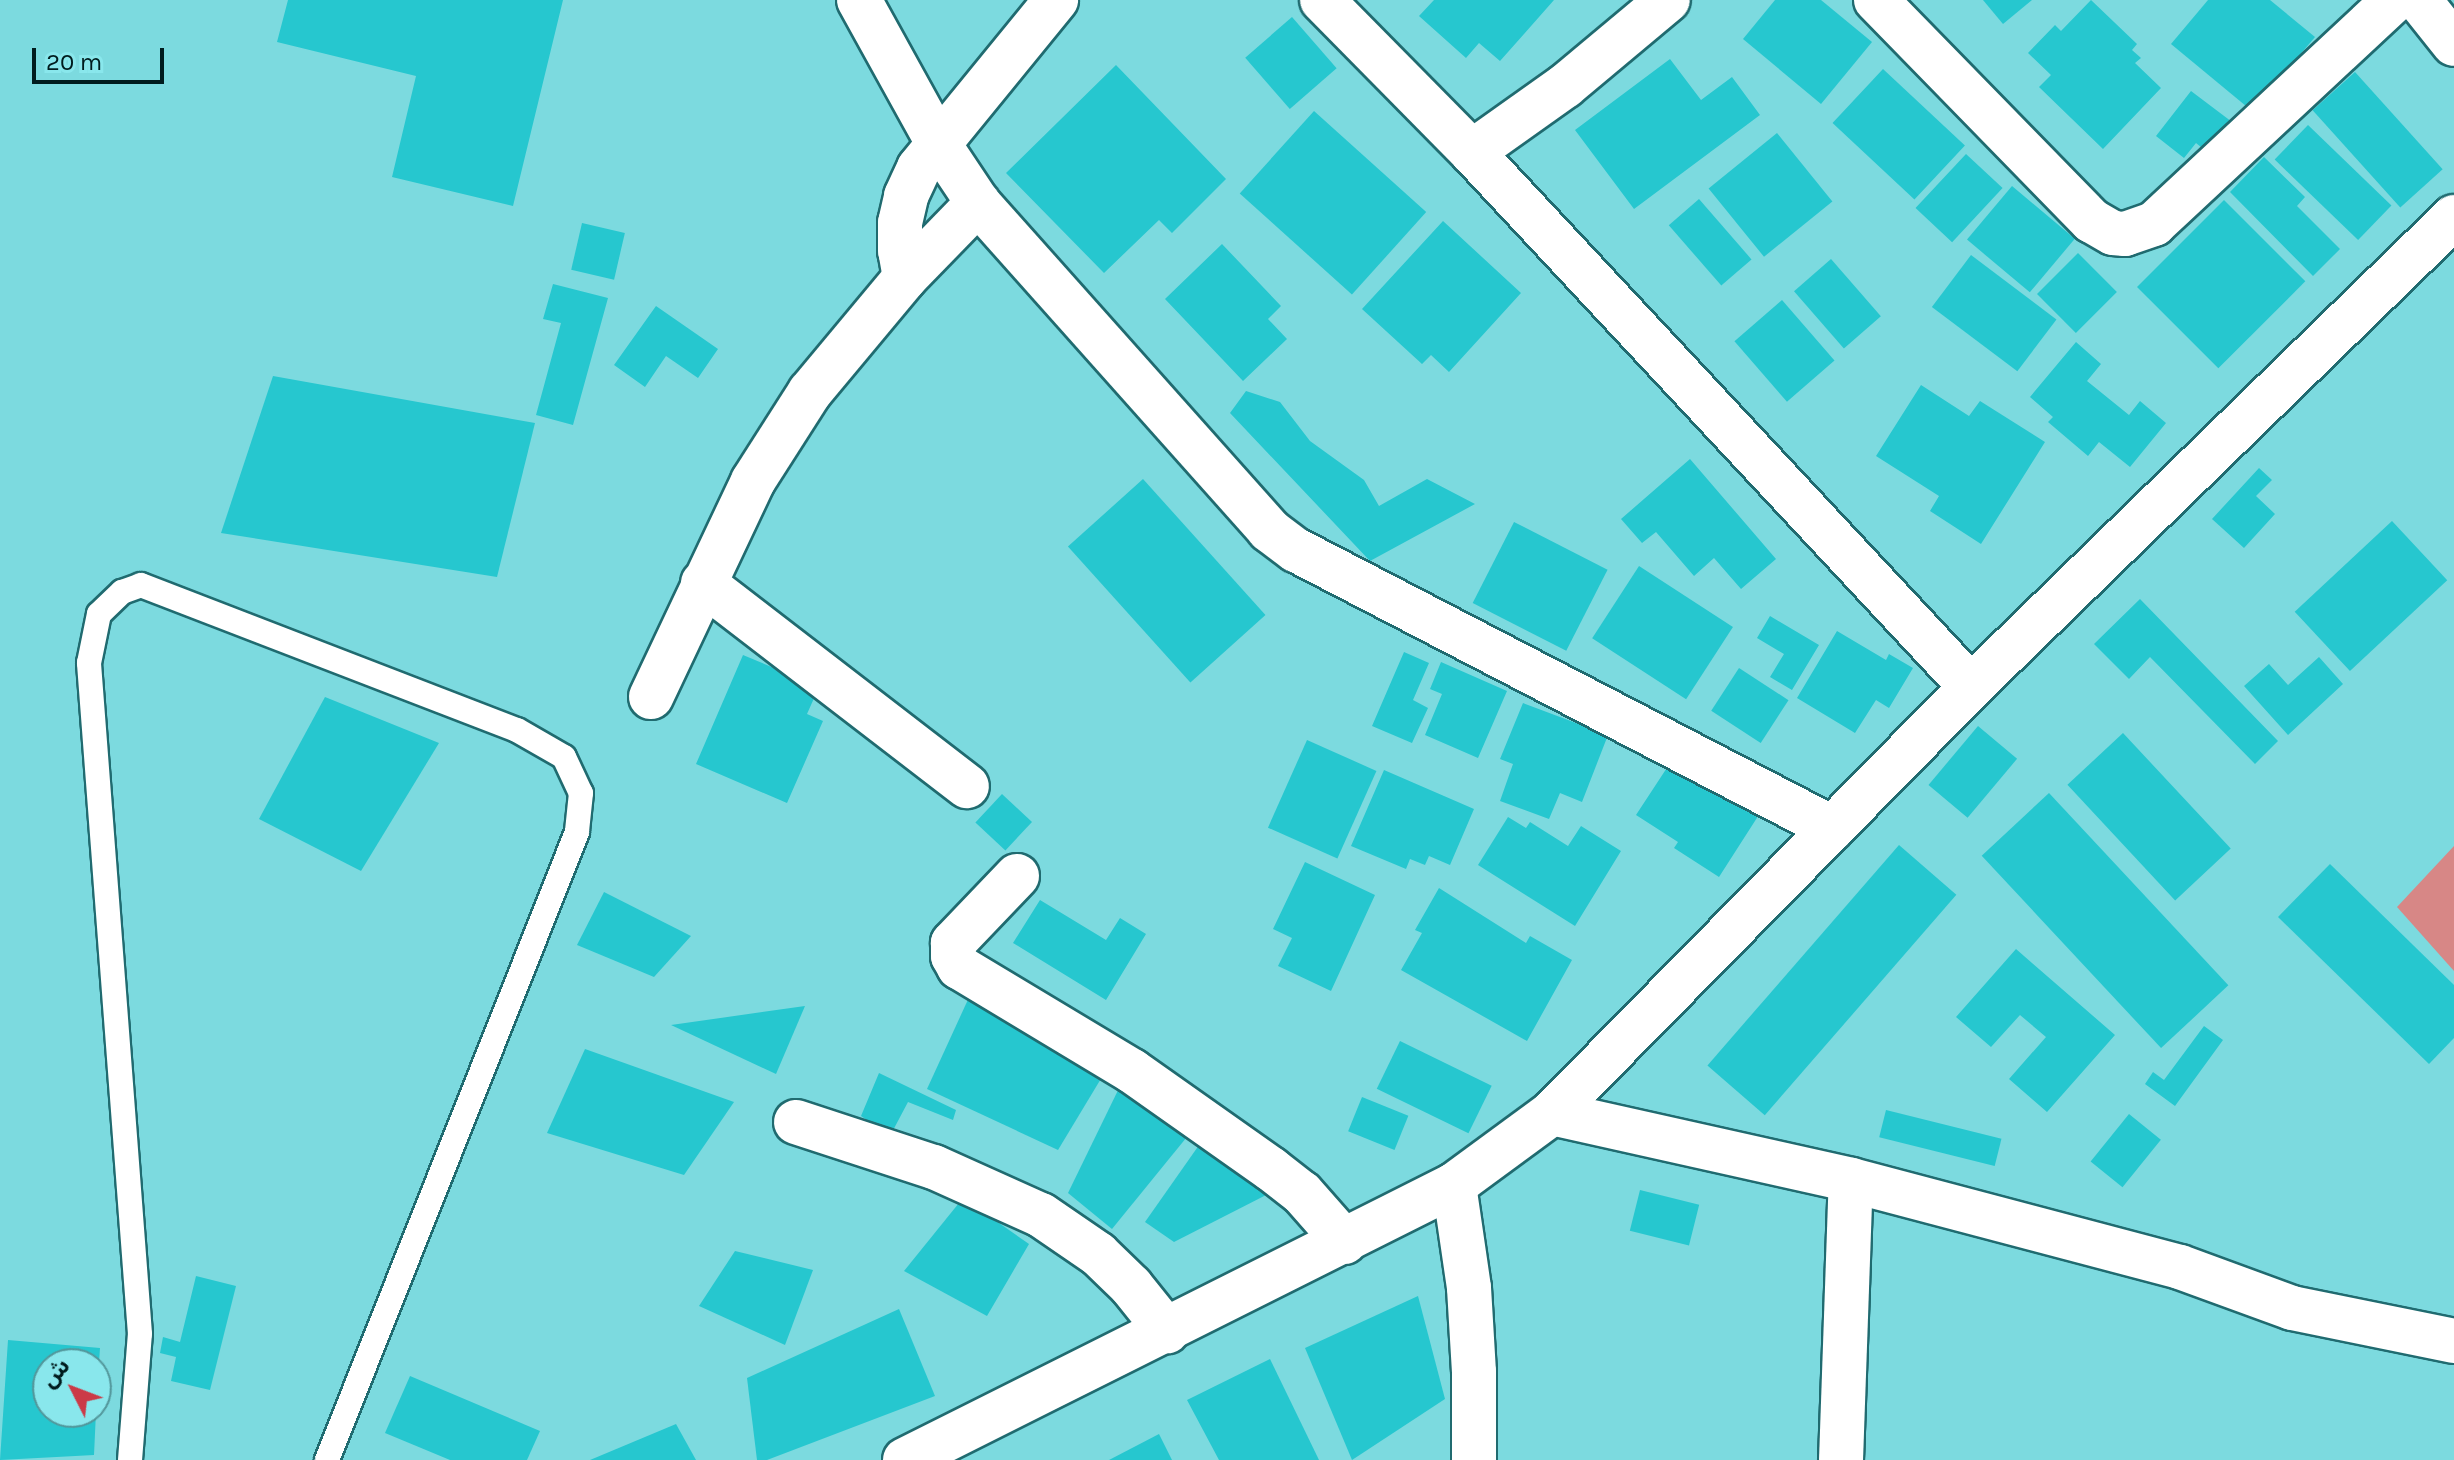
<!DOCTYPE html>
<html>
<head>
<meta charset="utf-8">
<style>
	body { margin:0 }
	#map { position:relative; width:2454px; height:1460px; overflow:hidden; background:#7cdadf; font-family:Karla,"Noto Sans Arabic",sans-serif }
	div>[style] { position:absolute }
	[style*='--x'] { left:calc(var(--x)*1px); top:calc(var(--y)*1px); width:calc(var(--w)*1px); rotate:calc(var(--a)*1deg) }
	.green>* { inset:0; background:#d78786 }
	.building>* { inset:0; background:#26c7cf; transform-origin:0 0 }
	.roads { filter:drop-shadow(2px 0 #206b70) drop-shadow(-2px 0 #206b70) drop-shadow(0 2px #206b70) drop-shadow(0 -2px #206b70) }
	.service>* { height:24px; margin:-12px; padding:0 12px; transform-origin:12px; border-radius:12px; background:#fff }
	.minor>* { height:44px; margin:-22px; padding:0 22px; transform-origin:22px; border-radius:22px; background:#fff }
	span { translate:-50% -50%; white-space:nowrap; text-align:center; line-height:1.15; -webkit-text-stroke:6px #89e7ec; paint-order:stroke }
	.north { position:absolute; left:32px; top:1348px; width:80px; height:80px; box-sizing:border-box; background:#89e7ec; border:2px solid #52969a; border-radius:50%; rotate:312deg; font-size:22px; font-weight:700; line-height:32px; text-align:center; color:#001c1e }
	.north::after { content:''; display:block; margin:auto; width:28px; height:36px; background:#cb3a47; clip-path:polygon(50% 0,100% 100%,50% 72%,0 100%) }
	.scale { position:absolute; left:32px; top:48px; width:132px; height:36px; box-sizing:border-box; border:4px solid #001c1e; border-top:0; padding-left:10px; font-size:24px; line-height:28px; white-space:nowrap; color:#001c1e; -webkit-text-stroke:6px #89e7ec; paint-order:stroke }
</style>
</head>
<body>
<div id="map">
	<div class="green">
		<div style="clip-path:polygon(2454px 846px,2454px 971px,2397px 907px)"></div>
	</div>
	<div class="building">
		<div style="clip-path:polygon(288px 0,563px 0,513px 206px,392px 177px,416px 76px,277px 42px)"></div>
		<div style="clip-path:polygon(1434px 0,1554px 0,1500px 61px,1479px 43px,1466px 58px,1419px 16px)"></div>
		<div style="clip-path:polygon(1775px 0,1821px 0,1872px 42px,1821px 104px,1743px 39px)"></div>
		<div style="clip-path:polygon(1983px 0,2032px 0,2003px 24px)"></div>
		<div style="clip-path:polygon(2091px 0,2137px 44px,2132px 50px,2141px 58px,2135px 63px,2161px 88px,2103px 149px,2039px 87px,2051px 75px,2028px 53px,2055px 25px,2061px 31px)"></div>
		<div style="clip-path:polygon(2208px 0,2270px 0,2315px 37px,2252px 111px,2171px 44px)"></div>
		<div style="left:1292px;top:17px;width:68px;height:62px;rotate:49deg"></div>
		<div style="clip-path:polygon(1670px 59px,1701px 100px,1732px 77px,1760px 115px,1634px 209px,1575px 130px)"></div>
		<div style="clip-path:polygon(1116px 65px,1226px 179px,1172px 233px,1159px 220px,1104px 273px,1006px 173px)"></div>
		<div style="left:1883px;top:69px;width:112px;height:74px;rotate:43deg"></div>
		<div style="left:2355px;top:72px;width:131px;height:57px;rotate:48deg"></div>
		<div style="clip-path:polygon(2191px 91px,2240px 128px,2207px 152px,2196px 143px,2184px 158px,2156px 136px)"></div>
		<div style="left:1314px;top:111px;width:151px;height:111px;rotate:42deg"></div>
		<div style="left:2308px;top:125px;width:116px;height:48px;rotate:44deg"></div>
		<div style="left:1777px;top:133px;width:88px;height:88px;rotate:51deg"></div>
		<div style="left:1966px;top:154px;width:50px;height:74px;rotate:43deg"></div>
		<div style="clip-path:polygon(2264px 157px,2305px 197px,2297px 206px,2340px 249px,2313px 276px,2230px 192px)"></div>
		<div style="left:2012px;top:186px;width:82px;height:70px;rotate:40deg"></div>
		<div style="left:1699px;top:199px;width:80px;height:40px;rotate:49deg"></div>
		<div style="left:2224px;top:200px;width:115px;height:123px;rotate:45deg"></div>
		<div style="clip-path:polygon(1443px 221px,1521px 293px,1449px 372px,1431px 355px,1422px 364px,1362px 309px)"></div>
		<div style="left:582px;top:223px;width:44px;height:48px;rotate:13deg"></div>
		<div style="clip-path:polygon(1222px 244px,1281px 306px,1268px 319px,1287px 339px,1243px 381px,1165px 299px)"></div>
		<div style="left:2078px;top:253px;width:55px;height:58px;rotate:45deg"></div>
		<div style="left:1971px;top:255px;width:107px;height:65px;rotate:37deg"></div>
		<div style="left:1831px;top:259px;width:76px;height:49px;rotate:49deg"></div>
		<div style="clip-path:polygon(553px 284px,608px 298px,573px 425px,536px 415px,561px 323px,543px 319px)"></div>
		<div style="left:1782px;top:300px;width:80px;height:63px;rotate:49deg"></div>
		<div style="clip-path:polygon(656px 306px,718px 349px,698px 378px,666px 356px,645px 387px,614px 365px)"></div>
		<div style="clip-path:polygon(2076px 342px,2101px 364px,2087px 381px,2129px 415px,2140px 401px,2166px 423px,2130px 467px,2099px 442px,2088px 456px,2048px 422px,2053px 417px,2030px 397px)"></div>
		<div style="clip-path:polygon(273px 376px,535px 423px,497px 577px,221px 533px)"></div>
		<div style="clip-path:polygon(1921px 385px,1969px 416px,1980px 401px,2045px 442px,1981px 544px,1930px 511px,1939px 496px,1876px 456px)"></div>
		<div style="clip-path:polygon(1246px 391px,1280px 402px,1310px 441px,1364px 480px,1379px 506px,1427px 479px,1475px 504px,1370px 561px,1230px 413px)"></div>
		<div style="clip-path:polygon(1690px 459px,1776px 559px,1741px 589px,1714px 558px,1694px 576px,1656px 532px,1642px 543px,1621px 519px)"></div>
		<div style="clip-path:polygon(2259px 468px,2272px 480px,2256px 496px,2275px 514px,2244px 548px,2212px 519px)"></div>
		<div style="left:1143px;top:479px;width:183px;height:101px;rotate:48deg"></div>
		<div style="left:2392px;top:521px;width:81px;height:133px;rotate:47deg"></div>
		<div style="left:1514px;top:522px;width:105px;height:91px;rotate:27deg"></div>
		<div style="left:1639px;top:566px;width:112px;height:86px;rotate:33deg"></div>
		<div style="clip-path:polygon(2140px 599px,2278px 741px,2255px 764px,2150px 657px,2129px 679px,2094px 644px)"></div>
		<div style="clip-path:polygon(1770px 616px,1819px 645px,1792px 690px,1770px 677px,1784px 654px,1757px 638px)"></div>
		<div style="clip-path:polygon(1837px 631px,1886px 660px,1889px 654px,1913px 668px,1889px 708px,1876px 700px,1855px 733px,1797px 698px)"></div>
		<div style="clip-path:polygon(1404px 652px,1429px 663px,1413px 700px,1428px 708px,1412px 743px,1372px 726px)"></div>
		<div style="clip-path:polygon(743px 655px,819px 687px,807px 714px,823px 721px,787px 803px,696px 764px)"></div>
		<div style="clip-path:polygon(2319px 657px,2343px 684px,2288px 735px,2244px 686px,2269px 664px,2288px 685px)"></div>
		<div style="clip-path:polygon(1441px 662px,1507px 691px,1478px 758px,1425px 735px,1442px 694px,1430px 689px)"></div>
		<div style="left:1739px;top:668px;width:59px;height:51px;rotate:33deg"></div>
		<div style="clip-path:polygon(325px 697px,439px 743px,361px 871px,259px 819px)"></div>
		<div style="clip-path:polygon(1523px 703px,1608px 735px,1582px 802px,1560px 793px,1549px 819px,1500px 801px,1513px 764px,1500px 759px)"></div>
		<div style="left:1978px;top:726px;width:51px;height:77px;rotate:40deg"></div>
		<div style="left:2123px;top:733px;width:158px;height:76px;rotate:47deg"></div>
		<div style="left:1307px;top:740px;width:76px;height:96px;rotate:24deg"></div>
		<div style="clip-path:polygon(1676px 754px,1762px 810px,1719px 877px,1674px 848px,1678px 842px,1636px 815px)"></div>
		<div style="clip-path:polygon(1384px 770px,1474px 809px,1450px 865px,1429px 856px,1425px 865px,1410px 859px,1406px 869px,1351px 846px)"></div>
		<div style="left:2049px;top:793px;width:263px;height:92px;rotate:47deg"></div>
		<div style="left:1002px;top:794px;width:41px;height:39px;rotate:43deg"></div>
		<div style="clip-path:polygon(1508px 817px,1526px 828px,1530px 822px,1568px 846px,1581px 826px,1621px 851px,1575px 926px,1478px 865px)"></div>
		<div style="left:1899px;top:845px;width:76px;height:292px;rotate:41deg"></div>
		<div style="clip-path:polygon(1305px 862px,1375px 895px,1331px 991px,1278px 966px,1292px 938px,1273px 929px)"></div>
		<div style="clip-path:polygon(2330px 864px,2454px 985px,2454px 1038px,2429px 1064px,2278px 917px)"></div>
		<div style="clip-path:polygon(1439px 888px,1526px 943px,1530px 936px,1572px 960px,1527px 1041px,1401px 970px,1422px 933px,1415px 930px)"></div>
		<div style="clip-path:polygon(604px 892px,691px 936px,654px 977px,577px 945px)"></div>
		<div style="clip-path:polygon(1040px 900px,1106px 940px,1120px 918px,1146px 934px,1106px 1000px,1013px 943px)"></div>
		<div style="clip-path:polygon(2016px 949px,2115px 1035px,2047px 1112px,2009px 1079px,2046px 1037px,2020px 1015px,1991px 1047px,1956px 1017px)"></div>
		<div style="clip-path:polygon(971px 993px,1105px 1072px,1058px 1150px,927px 1089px)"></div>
		<div style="clip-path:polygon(805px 1006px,776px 1074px,671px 1025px)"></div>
		<div style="clip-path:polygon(2204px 1026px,2223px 1040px,2175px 1106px,2145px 1084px,2153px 1072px,2164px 1080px)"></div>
		<div style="left:1400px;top:1041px;width:102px;height:53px;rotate:26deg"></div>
		<div style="clip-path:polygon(585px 1049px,734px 1102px,684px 1175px,547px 1133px)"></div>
		<div style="clip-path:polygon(879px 1073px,956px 1110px,953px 1120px,908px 1102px,890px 1136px,861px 1116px)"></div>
		<div style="clip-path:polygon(1123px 1080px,1195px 1127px,1112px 1229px,1068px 1193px)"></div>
		<div style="left:1362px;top:1097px;width:50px;height:37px;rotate:22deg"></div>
		<div style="left:1886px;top:1110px;width:119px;height:28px;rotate:14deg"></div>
		<div style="left:2129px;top:1114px;width:41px;height:61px;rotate:39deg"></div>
		<div style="clip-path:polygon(1204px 1138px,1272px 1192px,1174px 1242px,1145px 1222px)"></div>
		<div style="left:1640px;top:1190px;width:61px;height:42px;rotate:14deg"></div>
		<div style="clip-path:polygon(963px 1198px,1029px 1244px,987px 1316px,904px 1271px)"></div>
		<div style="clip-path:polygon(735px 1251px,813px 1270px,785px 1345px,699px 1306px)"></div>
		<div style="clip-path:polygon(196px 1276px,236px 1286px,210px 1390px,171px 1381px,176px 1357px,160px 1353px,163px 1337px,180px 1342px)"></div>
		<div style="clip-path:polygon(1418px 1296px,1445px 1399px,1352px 1460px,1305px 1348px)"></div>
		<div style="clip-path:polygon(899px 1309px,935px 1396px,767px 1460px,757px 1460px,747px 1378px)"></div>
		<div style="clip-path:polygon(8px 1340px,100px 1348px,98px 1378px,96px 1364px,48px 1364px,48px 1412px,96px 1412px,94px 1455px,0 1460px)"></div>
		<div style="clip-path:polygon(1270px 1359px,1319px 1460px,1219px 1460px,1187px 1400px)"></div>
		<div style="clip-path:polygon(410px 1376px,540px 1431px,527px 1460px,450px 1460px,385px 1433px)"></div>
		<div style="clip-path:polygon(676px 1424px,696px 1460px,590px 1460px)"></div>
		<div style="clip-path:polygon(1159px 1434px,1172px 1460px,1109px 1460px)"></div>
	</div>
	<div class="roads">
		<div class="service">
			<div style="--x:130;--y:1460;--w:126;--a:-85.5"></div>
			<div style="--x:140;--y:1334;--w:673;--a:-94.35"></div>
			<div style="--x:89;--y:663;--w:50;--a:-78.5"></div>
			<div style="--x:99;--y:614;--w:32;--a:-44"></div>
			<div style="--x:122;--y:592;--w:20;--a:-20"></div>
			<div style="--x:141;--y:585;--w:403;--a:21.1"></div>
			<div style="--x:517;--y:730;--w:54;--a:29.9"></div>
			<div style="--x:564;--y:757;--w:40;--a:65"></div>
			<div style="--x:581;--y:793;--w:39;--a:96"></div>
			<div style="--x:577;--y:832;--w:676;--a:111.71"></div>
		</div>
		<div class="minor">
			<div style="--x:859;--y:0;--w:163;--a:61.1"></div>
			<div style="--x:938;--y:143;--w:72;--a:56.3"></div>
			<div style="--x:978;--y:203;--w:438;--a:48.3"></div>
			<div style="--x:1269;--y:530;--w:34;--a:37"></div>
			<div style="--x:1296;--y:550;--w:604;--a:27.41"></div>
			<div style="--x:1322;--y:0;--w:214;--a:45.4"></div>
			<div style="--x:1472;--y:152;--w:732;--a:46.99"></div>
			<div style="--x:1876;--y:0;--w:309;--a:45.7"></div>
			<div style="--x:2092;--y:221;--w:24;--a:30"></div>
			<div style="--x:2113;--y:233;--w:12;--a:5"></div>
			<div style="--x:2125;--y:234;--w:31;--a:-19"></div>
			<div style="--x:2154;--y:224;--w:328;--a:-43"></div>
			<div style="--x:2419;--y:0;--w:56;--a:51.5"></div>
			<div style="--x:1472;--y:152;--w:114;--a:-35.4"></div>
			<div style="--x:1565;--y:86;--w:134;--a:-39.9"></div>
			<div style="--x:905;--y:278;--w:27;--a:-100"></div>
			<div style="--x:900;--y:251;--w:28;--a:-90"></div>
			<div style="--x:900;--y:223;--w:28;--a:-77"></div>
			<div style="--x:906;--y:196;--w:31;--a:-65"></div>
			<div style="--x:919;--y:168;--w:217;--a:-50.8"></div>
			<div style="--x:703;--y:583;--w:333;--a:37.6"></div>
			<div style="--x:651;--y:697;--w:239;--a:-64.7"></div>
			<div style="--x:753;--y:481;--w:106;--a:-57.4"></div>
			<div style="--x:810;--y:392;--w:148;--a:-50.2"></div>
			<div style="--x:905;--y:278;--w:105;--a:-45.8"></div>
			<div style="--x:1017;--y:876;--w:93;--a:133.7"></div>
			<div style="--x:953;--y:943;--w:13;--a:90"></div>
			<div style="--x:953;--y:956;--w:13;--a:61"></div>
			<div style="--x:959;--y:967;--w:202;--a:31"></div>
			<div style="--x:1132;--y:1071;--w:170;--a:35.2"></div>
			<div style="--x:1271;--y:1169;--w:39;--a:38"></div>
			<div style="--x:1302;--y:1193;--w:65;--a:48.7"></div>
			<div style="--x:1552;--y:1113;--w:306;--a:12.6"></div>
			<div style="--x:1851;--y:1180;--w:340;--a:14.8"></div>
			<div style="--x:2180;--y:1267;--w:119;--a:20.1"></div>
			<div style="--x:2292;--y:1308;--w:165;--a:11.5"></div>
			<div style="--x:796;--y:1122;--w:145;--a:18.1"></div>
			<div style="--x:934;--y:1167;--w:117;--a:24.2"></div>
			<div style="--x:1041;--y:1215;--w:69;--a:34.4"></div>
			<div style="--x:1098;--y:1254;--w:46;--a:44.1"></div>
			<div style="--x:1131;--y:1286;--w:58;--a:51.3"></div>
			<div style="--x:1454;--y:1185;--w:104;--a:81.7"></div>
			<div style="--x:1469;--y:1288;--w:84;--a:86.6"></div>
			<div style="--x:1474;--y:1372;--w:88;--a:90"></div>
			<div style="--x:905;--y:1460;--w:614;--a:-26.61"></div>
			<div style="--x:1454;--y:1185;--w:122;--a:-36.3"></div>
			<div style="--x:1552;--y:1113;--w:598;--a:-45.47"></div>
			<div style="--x:1971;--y:687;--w:674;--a:-44.22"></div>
			<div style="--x:1841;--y:1460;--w:280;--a:-88"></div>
		</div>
	</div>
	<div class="north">ش</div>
	<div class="scale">20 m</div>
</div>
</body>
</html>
